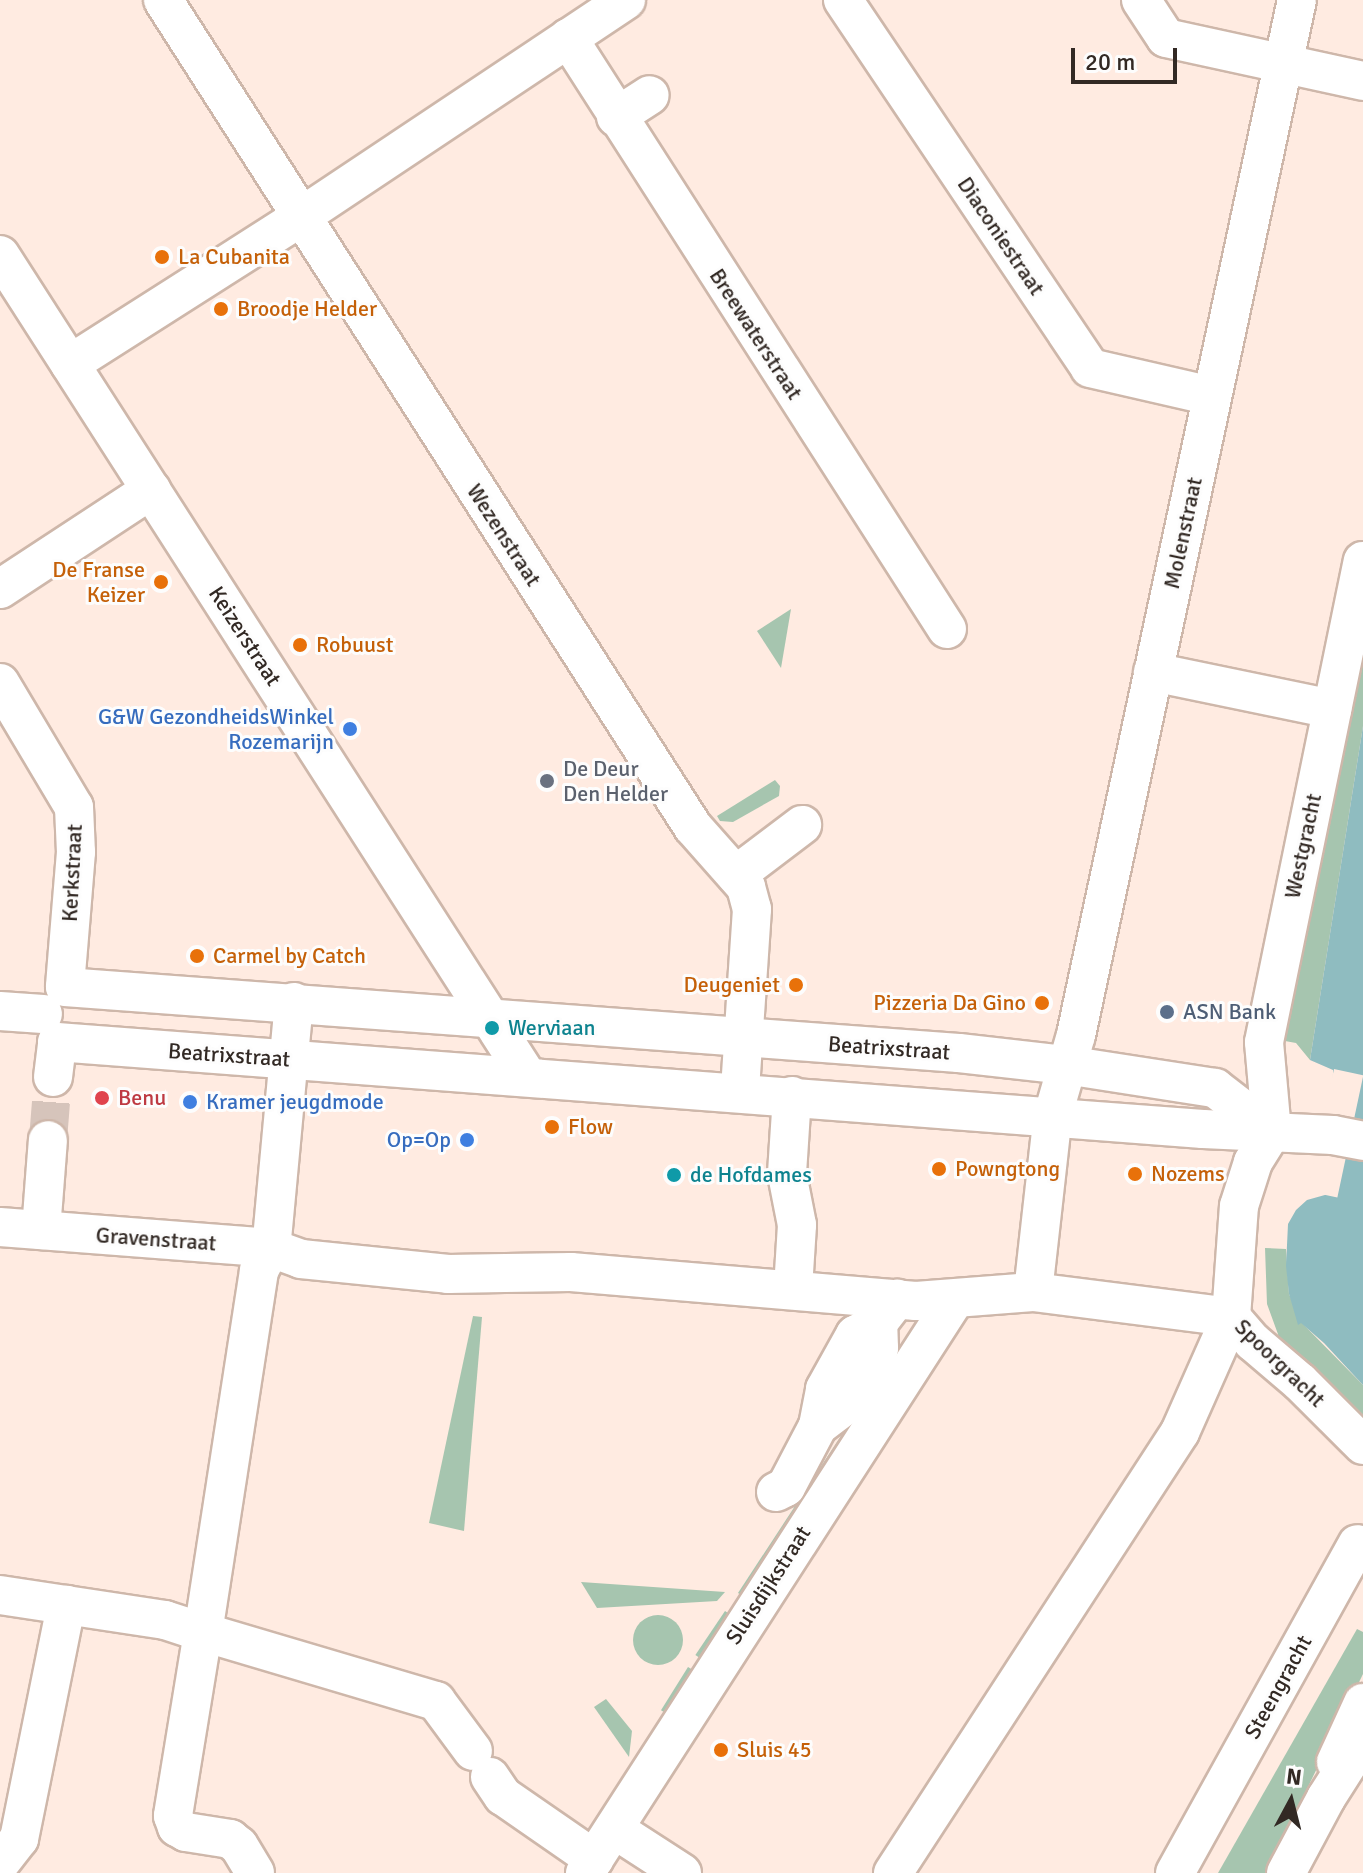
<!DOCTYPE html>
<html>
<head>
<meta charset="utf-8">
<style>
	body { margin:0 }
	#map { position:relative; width:1363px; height:1873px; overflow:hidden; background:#ffebe1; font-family:Signika,sans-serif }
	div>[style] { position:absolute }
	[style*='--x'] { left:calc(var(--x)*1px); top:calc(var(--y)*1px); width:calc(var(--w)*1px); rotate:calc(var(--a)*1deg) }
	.green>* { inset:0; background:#a6c5af; transform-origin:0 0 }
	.round { border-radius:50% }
	.water>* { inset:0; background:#8fbcc0 }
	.pier>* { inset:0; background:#ffebe1; transform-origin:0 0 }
	.minor-tunnel>* { height:38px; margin-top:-19px; transform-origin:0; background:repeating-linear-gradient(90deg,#d6c4bb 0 38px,transparent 0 57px) }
	.roads { filter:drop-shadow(2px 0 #ceb7aa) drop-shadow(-2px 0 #ceb7aa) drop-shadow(0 2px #ceb7aa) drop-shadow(0 -2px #ceb7aa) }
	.minor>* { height:38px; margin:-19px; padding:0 19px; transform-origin:19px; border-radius:19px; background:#fff }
	.dots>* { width:22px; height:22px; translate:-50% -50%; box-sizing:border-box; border:4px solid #fdfdfd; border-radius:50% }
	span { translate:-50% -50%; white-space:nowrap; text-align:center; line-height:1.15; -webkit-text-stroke:6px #fdfdfd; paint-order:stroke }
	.street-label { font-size:22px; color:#322924 }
	.food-label { font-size:22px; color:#c56008 }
	.left { translate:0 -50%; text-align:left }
	.right { translate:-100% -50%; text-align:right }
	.shop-label { font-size:22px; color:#366cbe }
	.worship-label { font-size:22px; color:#5b616d }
	.service-label { font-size:22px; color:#4e5e75 }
	.culture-label { font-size:22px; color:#0d838f }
	.health-label { font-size:22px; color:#be3a42 }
	.north { position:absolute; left:1251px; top:1761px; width:80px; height:80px; -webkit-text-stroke:6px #fdfdfd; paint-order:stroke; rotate:7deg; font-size:22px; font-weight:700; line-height:32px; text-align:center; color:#322924 }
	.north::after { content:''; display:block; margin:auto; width:28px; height:36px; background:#322924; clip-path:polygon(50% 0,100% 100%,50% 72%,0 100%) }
	.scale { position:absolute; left:1071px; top:48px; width:106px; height:36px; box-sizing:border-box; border:4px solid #322924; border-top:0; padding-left:10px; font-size:24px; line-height:28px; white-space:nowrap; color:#322924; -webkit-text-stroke:6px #fdfdfd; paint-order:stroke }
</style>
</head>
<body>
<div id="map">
	<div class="green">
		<div style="clip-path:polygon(1363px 589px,1363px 726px,1310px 1060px,1296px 1043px,1274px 1039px)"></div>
		<div style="clip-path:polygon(791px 609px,781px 668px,757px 631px)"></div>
		<div style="clip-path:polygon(775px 780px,780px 786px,779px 796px,733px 822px,720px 821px,717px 816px)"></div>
		<div style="clip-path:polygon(1265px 1248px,1286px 1249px,1289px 1294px,1301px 1322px,1363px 1385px,1363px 1421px,1279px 1337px,1267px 1304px)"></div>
		<div style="clip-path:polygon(473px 1316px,482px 1317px,464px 1531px,429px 1523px)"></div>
		<div style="clip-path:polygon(905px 1342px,746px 1598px,738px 1593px,900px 1346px)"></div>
		<div style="clip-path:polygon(581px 1582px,725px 1592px,717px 1601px,597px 1608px)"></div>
		<div style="left:725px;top:1611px;width:11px;height:53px;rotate:34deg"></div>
		<div class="round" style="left:633px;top:1615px;width:50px;height:50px"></div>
		<div style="clip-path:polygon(1357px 1629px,1363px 1632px,1363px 1674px,1266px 1873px,1218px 1873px)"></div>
		<div style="left:688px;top:1667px;width:9px;height:51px;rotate:32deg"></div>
		<div style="clip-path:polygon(606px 1699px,632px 1731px,629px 1757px,594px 1707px)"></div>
	</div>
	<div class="water">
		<div style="clip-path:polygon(1363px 726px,1363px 1385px,1324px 1343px,1301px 1323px,1298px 1325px,1289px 1294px,1286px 1266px,1288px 1224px,1296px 1210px,1307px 1200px,1332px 1193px,1333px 1070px,1310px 1060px)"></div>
	</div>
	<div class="pier">
		<div style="left:1334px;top:1069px;width:30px;height:125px;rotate:12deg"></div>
	</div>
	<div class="minor-tunnel">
		<div style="--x:48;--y:1140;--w:63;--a:-85.5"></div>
	</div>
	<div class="roads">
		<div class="minor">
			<div style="--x:163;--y:0;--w:982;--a:57.35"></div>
			<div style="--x:693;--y:827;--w:80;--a:48.5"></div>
			<div style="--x:746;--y:887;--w:23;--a:75"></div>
			<div style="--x:752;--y:909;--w:183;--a:93.8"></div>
			<div style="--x:843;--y:0;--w:443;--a:56.1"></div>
			<div style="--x:1090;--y:368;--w:125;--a:12.9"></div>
			<div style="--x:1141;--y:0;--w:45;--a:56.7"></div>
			<div style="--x:1166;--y:38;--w:202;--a:12.3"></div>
			<div style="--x:568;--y:38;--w:702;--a:57.33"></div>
			<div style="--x:616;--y:117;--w:40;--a:-32.9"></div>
			<div style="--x:0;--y:255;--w:976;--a:57.3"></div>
			<div style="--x:70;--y:364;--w:272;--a:-32.5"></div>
			<div style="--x:299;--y:218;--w:393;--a:-33.7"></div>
			<div style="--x:0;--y:589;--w:181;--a:-33.3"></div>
			<div style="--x:1153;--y:672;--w:183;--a:11.7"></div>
			<div style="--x:0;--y:683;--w:144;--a:59.2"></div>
			<div style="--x:74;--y:807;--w:45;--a:87.5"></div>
			<div style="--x:76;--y:852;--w:135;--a:94.7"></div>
			<div style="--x:736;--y:875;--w:83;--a:-37.1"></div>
			<div style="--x:65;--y:987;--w:896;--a:4.22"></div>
			<div style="--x:959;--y:1053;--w:108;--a:6.4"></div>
			<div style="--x:1066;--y:1065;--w:151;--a:8.8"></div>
			<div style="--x:1215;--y:1088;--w:72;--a:37.7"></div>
			<div style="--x:294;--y:1002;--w:247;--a:95.3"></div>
			<div style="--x:271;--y:1248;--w:26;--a:118"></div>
			<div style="--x:259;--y:1271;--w:365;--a:98.8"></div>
			<div style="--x:203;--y:1632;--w:243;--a:16.5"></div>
			<div style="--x:436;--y:1701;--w:62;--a:53.5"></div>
			<div style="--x:0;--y:1011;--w:43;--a:4"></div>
			<div style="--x:57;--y:1042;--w:1149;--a:4.34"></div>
			<div style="--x:1203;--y:1129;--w:130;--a:2.6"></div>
			<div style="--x:1333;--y:1135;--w:31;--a:11"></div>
			<div style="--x:53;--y:1077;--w:35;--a:-83"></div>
			<div style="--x:792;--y:1096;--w:78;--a:93.7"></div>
			<div style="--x:787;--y:1174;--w:52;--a:78.9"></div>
			<div style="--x:797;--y:1225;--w:64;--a:93.6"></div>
			<div style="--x:1272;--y:1132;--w:90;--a:-95.1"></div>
			<div style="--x:1264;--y:1042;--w:491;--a:-78.4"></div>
			<div style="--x:0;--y:1227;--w:272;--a:4.4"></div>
			<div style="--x:271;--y:1248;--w:32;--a:20"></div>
			<div style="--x:301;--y:1259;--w:148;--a:5.8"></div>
			<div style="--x:448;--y:1274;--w:123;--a:-0.9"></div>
			<div style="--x:571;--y:1272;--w:346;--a:4.8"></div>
			<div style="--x:916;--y:1301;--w:117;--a:-4.4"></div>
			<div style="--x:1033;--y:1292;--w:200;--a:7.2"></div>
			<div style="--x:41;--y:1230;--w:90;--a:-85.6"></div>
			<div style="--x:1033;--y:1292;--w:178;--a:-83.6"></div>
			<div style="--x:1053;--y:1115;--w:83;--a:-74"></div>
			<div style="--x:1076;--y:1035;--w:1058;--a:-77.95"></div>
			<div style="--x:1231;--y:1317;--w:33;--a:49"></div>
			<div style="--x:1253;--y:1342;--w:62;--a:40.4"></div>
			<div style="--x:1300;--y:1382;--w:89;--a:45"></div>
			<div style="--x:818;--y:1426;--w:38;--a:-37"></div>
			<div style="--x:848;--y:1403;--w:63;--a:-60.6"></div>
			<div style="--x:879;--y:1348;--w:25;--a:-92"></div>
			<div style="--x:776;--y:1492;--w:11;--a:-27"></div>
			<div style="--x:786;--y:1487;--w:69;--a:-62.3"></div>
			<div style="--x:818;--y:1426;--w:38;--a:-79"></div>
			<div style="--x:825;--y:1389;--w:62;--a:-60.9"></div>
			<div style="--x:855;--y:1335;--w:26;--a:-28"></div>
			<div style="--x:878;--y:1323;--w:31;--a:-52"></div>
			<div style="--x:0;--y:1595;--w:167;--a:8.6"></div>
			<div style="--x:165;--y:1620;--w:40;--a:18"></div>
			<div style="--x:203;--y:1632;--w:186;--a:99.3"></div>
			<div style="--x:173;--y:1816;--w:12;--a:70"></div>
			<div style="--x:177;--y:1827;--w:10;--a:29"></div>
			<div style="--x:186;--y:1832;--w:45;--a:9"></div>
			<div style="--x:230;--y:1839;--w:11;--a:38"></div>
			<div style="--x:239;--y:1846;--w:31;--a:59"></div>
			<div style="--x:1336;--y:1762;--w:65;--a:-65.4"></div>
			<div style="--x:490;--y:1777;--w:23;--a:56"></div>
			<div style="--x:503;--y:1796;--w:111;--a:34.7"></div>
			<div style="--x:614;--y:1829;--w:81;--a:32.9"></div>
			<div style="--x:0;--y:1863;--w:31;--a:-52"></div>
			<div style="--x:19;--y:1839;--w:239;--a:-78.6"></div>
			<div style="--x:585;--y:1873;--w:683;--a:-57.19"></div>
			<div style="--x:893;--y:1873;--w:526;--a:-56.94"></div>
			<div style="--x:1180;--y:1432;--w:126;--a:-66.1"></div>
			<div style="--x:1231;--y:1317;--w:111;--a:-85.9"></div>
			<div style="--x:1239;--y:1206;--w:46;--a:-72.3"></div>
			<div style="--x:1253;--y:1162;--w:36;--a:-58"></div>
			<div style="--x:1175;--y:1873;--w:376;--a:-61"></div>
			<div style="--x:1286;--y:1873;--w:85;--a:-61.9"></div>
			<div style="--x:1326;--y:1798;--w:69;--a:-57.5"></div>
		</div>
	</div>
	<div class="dots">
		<div style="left:162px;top:257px;background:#e8710a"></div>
		<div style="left:221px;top:309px;background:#e8710a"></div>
		<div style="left:161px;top:582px;background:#e8710a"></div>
		<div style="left:300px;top:645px;background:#e8710a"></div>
		<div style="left:350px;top:729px;background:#3f7fe0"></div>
		<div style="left:547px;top:781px;background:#6b7280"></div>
		<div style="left:197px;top:956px;background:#e8710a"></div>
		<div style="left:796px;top:985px;background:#e8710a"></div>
		<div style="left:1042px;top:1003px;background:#e8710a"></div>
		<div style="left:1167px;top:1012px;background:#5c6f8a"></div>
		<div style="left:492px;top:1028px;background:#0f9aa8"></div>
		<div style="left:102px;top:1098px;background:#e0444e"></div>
		<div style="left:190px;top:1102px;background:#3f7fe0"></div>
		<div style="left:552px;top:1127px;background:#e8710a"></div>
		<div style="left:467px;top:1140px;background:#3f7fe0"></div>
		<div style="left:939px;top:1169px;background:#e8710a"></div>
		<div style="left:1135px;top:1174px;background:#e8710a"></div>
		<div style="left:674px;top:1175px;background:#0f9aa8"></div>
		<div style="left:721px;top:1750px;background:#e8710a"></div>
	</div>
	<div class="street-label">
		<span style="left:1001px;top:236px;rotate:56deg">Diaconiestraat</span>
		<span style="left:756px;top:334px;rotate:57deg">Breewaterstraat</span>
		<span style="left:1183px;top:533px;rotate:-78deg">Molenstraat</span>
		<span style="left:504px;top:535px;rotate:57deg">Wezenstraat</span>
		<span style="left:245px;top:636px;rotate:57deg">Keizerstraat</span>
		<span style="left:1303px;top:846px;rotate:-78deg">Westgracht</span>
		<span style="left:72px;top:873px;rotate:-87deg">Kerkstraat</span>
		<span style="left:889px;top:1048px;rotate:4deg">Beatrixstraat</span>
		<span style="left:229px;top:1055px;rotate:4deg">Beatrixstraat</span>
		<span style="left:156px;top:1239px;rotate:4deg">Gravenstraat</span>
		<span style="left:1280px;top:1363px;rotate:44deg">Spoorgracht</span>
		<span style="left:768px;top:1585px;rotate:-57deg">Sluisdijkstraat</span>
		<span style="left:1278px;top:1687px;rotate:-61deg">Steengracht</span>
	</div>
	<div class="food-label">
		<span class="left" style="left:178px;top:257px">La Cubanita</span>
		<span class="left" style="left:237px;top:309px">Broodje Helder</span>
		<span class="right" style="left:145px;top:582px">De Franse<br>Keizer</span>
		<span class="left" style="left:316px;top:645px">Robuust</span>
		<span class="left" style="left:213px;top:956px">Carmel by Catch</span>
		<span class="right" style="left:780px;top:985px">Deugeniet</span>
		<span class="right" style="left:1026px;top:1003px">Pizzeria Da Gino</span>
		<span class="left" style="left:568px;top:1127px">Flow</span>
		<span class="left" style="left:955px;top:1169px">Powngtong</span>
		<span class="left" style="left:1151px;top:1174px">Nozems</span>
		<span class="left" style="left:737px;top:1750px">Sluis 45</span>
	</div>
	<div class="shop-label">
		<span class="right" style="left:334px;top:729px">G&amp;W GezondheidsWinkel<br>Rozemarijn</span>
		<span class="left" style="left:206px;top:1102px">Kramer jeugdmode</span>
		<span class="right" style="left:451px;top:1140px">Op=Op</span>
	</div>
	<div class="worship-label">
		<span class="left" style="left:563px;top:781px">De Deur<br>Den Helder</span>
	</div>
	<div class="service-label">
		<span class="left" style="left:1183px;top:1012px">ASN Bank</span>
	</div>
	<div class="culture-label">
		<span class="left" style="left:508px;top:1028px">Werviaan</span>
		<span class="left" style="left:690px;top:1175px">de Hofdames</span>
	</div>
	<div class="health-label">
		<span class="left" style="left:118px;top:1098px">Benu</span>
	</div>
	<div class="north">N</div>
	<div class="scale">20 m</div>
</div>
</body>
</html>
